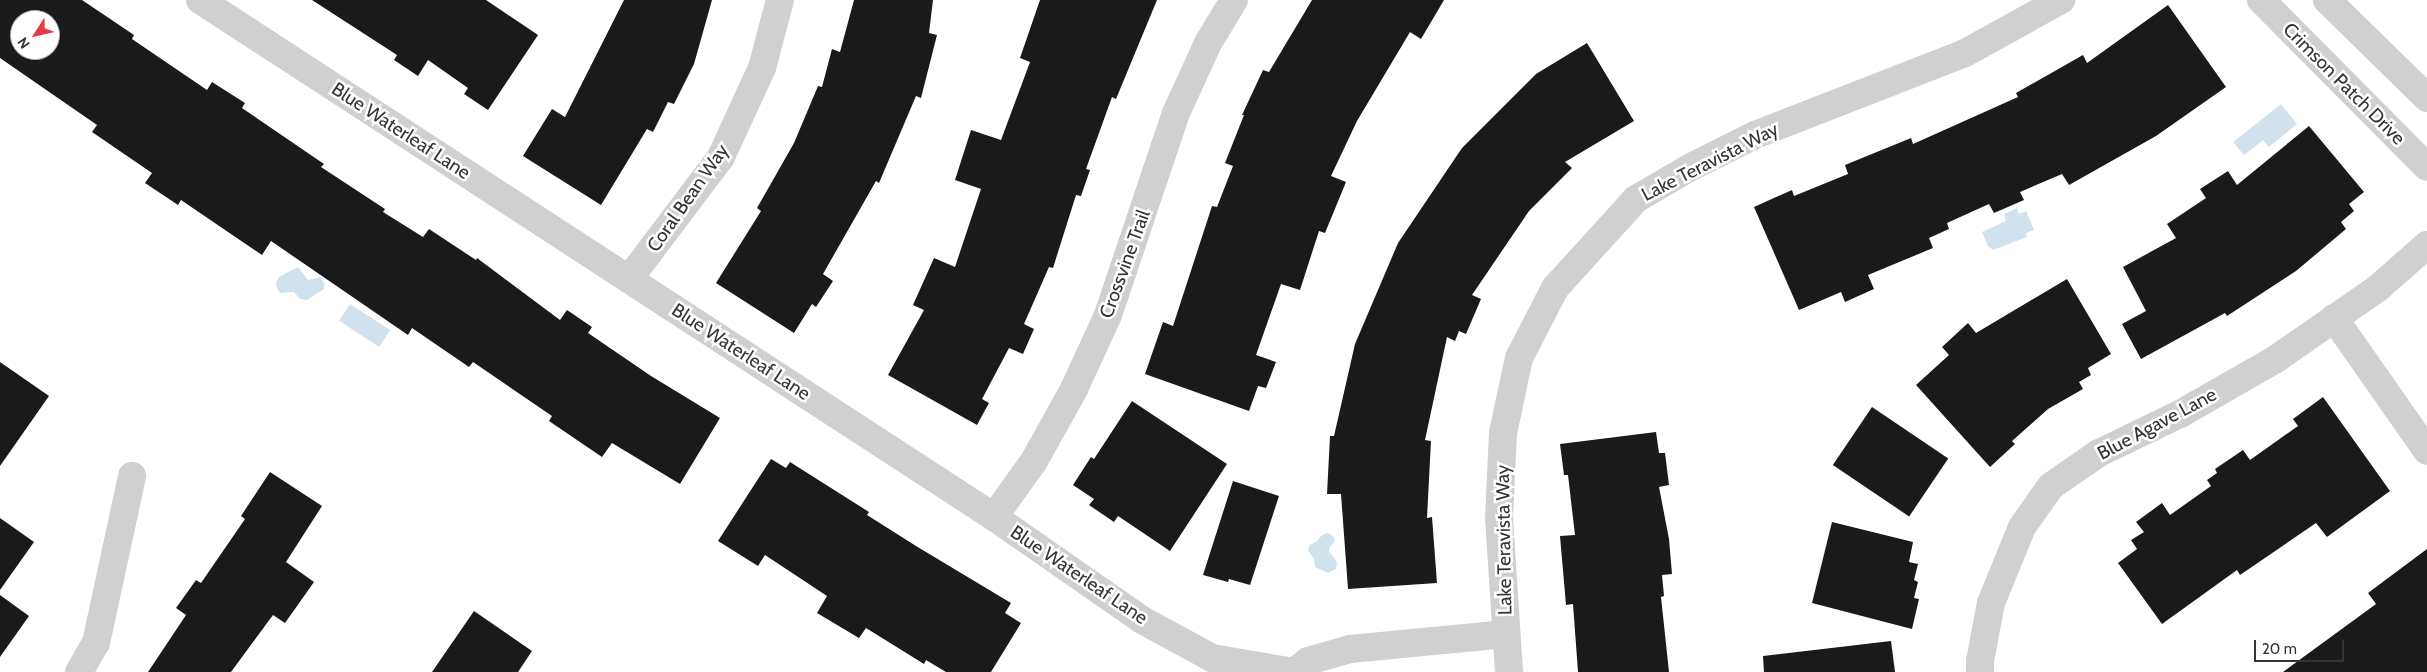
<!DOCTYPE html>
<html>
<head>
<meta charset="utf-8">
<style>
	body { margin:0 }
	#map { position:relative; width:2427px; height:672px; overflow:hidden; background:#fff; font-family:Cabin,sans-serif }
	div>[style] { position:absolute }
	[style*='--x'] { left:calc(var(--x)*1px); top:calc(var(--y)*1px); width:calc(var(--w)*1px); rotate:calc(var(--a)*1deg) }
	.water>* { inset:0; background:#cfe2ee; transform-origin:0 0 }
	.building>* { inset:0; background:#1a1a1a; transform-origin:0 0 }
	.minor>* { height:28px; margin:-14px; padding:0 14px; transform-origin:14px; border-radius:14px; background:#d0d0d0 }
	span { translate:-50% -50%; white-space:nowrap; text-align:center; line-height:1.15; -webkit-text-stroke:5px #fff; paint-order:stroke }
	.street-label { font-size:19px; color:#333 }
	.north { position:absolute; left:10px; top:10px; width:50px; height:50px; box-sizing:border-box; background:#fff; border:1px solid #adadad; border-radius:50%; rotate:235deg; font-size:14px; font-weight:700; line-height:20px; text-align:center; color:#333 }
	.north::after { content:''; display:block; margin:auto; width:18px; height:22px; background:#e63946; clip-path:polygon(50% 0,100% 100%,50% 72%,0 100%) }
	.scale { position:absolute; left:2254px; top:640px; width:90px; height:22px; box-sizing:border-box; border:2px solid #333; border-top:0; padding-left:6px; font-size:15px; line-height:18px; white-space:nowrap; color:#333; -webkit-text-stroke:4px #fff; paint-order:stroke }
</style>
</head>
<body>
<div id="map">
	<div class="water">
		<div style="clip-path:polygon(2281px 104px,2297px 124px,2269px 147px,2263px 140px,2244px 155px,2233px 142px)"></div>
		<div style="clip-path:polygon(2017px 208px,2019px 214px,2026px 211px,2034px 230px,2026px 233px,2027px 237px,1993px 250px,1988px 246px,1982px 232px,2006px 221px,2004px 214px)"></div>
		<div style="clip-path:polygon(298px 267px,308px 280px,321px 277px,324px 283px,324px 289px,307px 300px,300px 299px,294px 292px,280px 293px,277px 288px,276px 282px,279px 277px)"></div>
		<div style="left:350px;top:304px;width:48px;height:20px;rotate:33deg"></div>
		<div style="clip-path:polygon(1328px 533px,1333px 536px,1335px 541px,1329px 548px,1329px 551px,1337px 562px,1336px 569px,1328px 573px,1315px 567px,1314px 559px,1308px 550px,1310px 545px,1317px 541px,1322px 535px)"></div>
	</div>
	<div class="building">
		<div style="clip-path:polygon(evenodd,0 0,82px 0,134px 35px,132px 39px,207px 90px,212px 82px,245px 103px,242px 108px,324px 164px,321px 167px,385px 209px,383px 212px,423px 237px,429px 229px,476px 260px,477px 258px,560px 320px,567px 310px,592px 327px,588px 333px,651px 376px,720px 418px,680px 484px,612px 443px,602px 457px,549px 421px,552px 416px,473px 362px,469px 367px,412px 328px,408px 335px,271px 241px,262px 255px,181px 200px,178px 205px,145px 183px,152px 173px,92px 132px,97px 125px,0 58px,0 0,20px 20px,50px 20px,50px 50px,20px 50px,20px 20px)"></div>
		<div style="clip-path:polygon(312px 0,486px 0,538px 35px,488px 110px,464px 94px,468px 88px,428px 60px,418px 76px,394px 60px,397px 55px)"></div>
		<div style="clip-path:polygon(624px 0,712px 0,694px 64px,674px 104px,668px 102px,653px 132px,647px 129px,601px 205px,523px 156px,552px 109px,565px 117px)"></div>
		<div style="clip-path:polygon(854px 0,933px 0,929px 33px,937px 35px,921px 98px,916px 96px,879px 183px,876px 181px,823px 274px,833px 281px,816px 307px,812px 304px,794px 333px,716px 283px,761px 211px,757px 208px,794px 143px,818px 86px,822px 87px,832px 49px,840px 52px)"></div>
		<div style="clip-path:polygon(1040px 0,1157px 0,1116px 99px,1112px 97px,1086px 169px,1090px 170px,1081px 196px,1076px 195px,1053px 268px,1049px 267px,1024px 324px,1034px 329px,1023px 354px,1009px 348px,982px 399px,989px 403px,977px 425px,888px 375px,924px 310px,913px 305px,934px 258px,955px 267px,981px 189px,955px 180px,971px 130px,1001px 140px,1030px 62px,1020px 58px)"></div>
		<div style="clip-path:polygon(1312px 0,1444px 0,1421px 39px,1410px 32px,1357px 121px,1331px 176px,1346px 182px,1325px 233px,1319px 231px,1300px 290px,1281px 284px,1256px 355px,1276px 362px,1266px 388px,1258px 386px,1249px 411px,1145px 374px,1163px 322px,1173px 326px,1212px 206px,1217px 207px,1233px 166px,1225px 163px,1244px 115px,1242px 115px,1263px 70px,1269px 72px)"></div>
		<div style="clip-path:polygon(2168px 5px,2226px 87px,2156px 136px,2069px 185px,2062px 174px,2020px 192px,2024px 200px,1994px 213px,1989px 204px,1947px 223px,1949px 229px,1929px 238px,1933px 248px,1868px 275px,1874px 289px,1845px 302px,1841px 292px,1799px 310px,1754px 207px,1792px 190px,1794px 196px,1848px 174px,1845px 165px,1911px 138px,1913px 144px,2018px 97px,2016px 93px,2083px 55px,2087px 63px)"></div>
		<div style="clip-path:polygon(1587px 43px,1634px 121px,1565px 162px,1572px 168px,1529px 211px,1472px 295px,1481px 299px,1466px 334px,1459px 331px,1455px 341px,1447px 337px,1425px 440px,1431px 441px,1427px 518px,1432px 517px,1437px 583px,1348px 589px,1341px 494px,1327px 494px,1330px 436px,1334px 436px,1355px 344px,1398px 243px,1462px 148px,1536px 74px)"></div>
		<div style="clip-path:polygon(2309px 126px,2364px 192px,2349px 204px,2354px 211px,2341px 222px,2346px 229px,2296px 271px,2227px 316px,2225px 313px,2141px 359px,2122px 324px,2146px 311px,2123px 267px,2176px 238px,2167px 224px,2206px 198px,2200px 189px,2228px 171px,2237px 185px)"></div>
		<div style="clip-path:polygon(2067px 279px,2111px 354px,2088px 368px,2091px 375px,2079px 382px,2083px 389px,2048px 409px,2012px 441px,2015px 444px,1990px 467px,1916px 385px,1949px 355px,1942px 347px,1968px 323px,1976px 333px)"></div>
		<div style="clip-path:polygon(0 362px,49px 396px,0 466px)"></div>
		<div style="clip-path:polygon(2323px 397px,2390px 491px,2327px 537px,2316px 523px,2240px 575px,2237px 570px,2162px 624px,2118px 563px,2137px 549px,2131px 540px,2144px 532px,2136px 522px,2162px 503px,2170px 515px,2211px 486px,2207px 480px,2217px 473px,2215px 469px,2243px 450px,2250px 460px,2298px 426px,2293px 419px)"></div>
		<div style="clip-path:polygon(1132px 401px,1227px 464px,1170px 551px,1118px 516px,1114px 522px,1089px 505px,1094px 499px,1073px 485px,1091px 457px,1094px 459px)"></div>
		<div style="left:1872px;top:407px;width:92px;height:70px;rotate:34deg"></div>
		<div style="clip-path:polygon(1656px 432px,1659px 453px,1665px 453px,1669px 485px,1659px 487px,1669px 539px,1672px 574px,1662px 575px,1664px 596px,1661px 597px,1669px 672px,1578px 672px,1573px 604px,1566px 605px,1560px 536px,1575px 535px,1568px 475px,1564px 475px,1560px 444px)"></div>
		<div style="clip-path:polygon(771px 459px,786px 468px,790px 462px,869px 512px,867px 515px,916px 546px,1011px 603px,1005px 613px,1021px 623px,991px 672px,946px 672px,926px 660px,924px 664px,866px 628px,859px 638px,817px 613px,827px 596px,765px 555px,758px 566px,718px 541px)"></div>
		<div style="clip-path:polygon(270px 472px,322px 506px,286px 562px,314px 582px,285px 623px,273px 615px,231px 672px,148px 672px,186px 615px,176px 608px,196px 580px,201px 583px,245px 519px,241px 516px)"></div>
		<div style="clip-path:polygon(1233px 481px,1279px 496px,1250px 585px,1229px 579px,1228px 582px,1203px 575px)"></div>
		<div style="clip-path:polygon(0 518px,34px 542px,0 590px)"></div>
		<div style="clip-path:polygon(1832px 522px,1913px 542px,1909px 562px,1918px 564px,1914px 580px,1918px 582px,1914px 598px,1919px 599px,1912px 629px,1812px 603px)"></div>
		<div style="clip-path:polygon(2427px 549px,2427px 672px,2283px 672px,2376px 604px,2368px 593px)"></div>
		<div style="clip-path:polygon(0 595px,29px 616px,0 657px)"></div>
		<div style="clip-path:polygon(474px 611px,532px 651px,518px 672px,432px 672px)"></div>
		<div style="clip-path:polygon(1891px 641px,1895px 672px,1764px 672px,1763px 656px)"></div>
	</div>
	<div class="minor">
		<div style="--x:200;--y:0;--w:947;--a:33.07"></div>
		<div style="--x:994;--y:517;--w:180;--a:34.8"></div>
		<div style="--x:1142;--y:620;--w:80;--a:28.5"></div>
		<div style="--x:1212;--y:658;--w:83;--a:9.7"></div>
		<div style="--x:2261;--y:0;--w:235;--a:45.2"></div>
		<div style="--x:2327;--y:0;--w:140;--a:44.4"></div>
		<div style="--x:629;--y:279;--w:153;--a:-53"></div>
		<div style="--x:721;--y:157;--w:98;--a:-65.3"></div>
		<div style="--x:762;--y:68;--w:70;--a:-75.2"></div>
		<div style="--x:2334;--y:318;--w:162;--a:55"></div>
		<div style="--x:994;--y:517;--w:69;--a:-54.5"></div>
		<div style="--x:1034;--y:461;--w:82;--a:-60.9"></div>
		<div style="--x:1074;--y:389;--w:81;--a:-65.3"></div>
		<div style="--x:1108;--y:315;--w:213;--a:-71.4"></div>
		<div style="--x:1176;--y:113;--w:77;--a:-65.4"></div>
		<div style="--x:1208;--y:43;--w:50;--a:-58.8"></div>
		<div style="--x:79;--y:672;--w:34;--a:-60"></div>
		<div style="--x:96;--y:643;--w:171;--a:-77.8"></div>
		<div style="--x:1294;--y:672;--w:18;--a:-38"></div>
		<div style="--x:1308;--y:661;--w:44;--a:-15.9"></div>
		<div style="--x:1350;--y:649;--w:157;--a:-5.5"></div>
		<div style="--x:1509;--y:672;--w:154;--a:-93.7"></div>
		<div style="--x:1499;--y:518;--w:85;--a:-87.3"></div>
		<div style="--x:1503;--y:433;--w:77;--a:-78"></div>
		<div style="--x:1519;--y:358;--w:79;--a:-62.8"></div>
		<div style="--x:1555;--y:288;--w:120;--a:-47.7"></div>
		<div style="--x:1636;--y:199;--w:61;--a:-30.3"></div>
		<div style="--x:1689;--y:168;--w:74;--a:-26.6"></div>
		<div style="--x:1755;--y:135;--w:225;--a:-21.3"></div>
		<div style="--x:1965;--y:53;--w:110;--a:-28.9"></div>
		<div style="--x:1980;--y:672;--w:11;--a:-90"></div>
		<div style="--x:1980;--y:661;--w:59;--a:-79.3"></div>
		<div style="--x:1991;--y:603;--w:82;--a:-67.8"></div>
		<div style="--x:2022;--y:527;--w:50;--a:-54.7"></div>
		<div style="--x:2051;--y:486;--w:58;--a:-34.5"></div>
		<div style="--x:2099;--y:453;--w:90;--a:-25.7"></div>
		<div style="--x:2180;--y:414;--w:111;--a:-29.8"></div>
		<div style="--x:2276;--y:359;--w:124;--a:-34.8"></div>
		<div style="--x:2378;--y:288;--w:65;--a:-41.3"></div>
	</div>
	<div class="street-label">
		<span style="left:2344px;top:84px;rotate:45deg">Crimson Patch Drive</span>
		<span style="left:401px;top:131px;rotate:33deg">Blue Waterleaf Lane</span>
		<span style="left:1710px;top:162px;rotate:-27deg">Lake Teravista Way</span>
		<span style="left:688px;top:198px;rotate:-55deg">Coral Bean Way</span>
		<span style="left:1125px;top:264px;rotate:-70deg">Crossvine Trail</span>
		<span style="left:741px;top:352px;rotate:33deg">Blue Waterleaf Lane</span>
		<span style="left:2157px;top:424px;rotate:-28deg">Blue Agave Lane</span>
		<span style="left:1504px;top:540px;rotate:-91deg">Lake Teravista Way</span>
		<span style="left:1079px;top:575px;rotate:34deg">Blue Waterleaf Lane</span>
	</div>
	<div class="north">N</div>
	<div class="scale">20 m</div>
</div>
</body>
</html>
